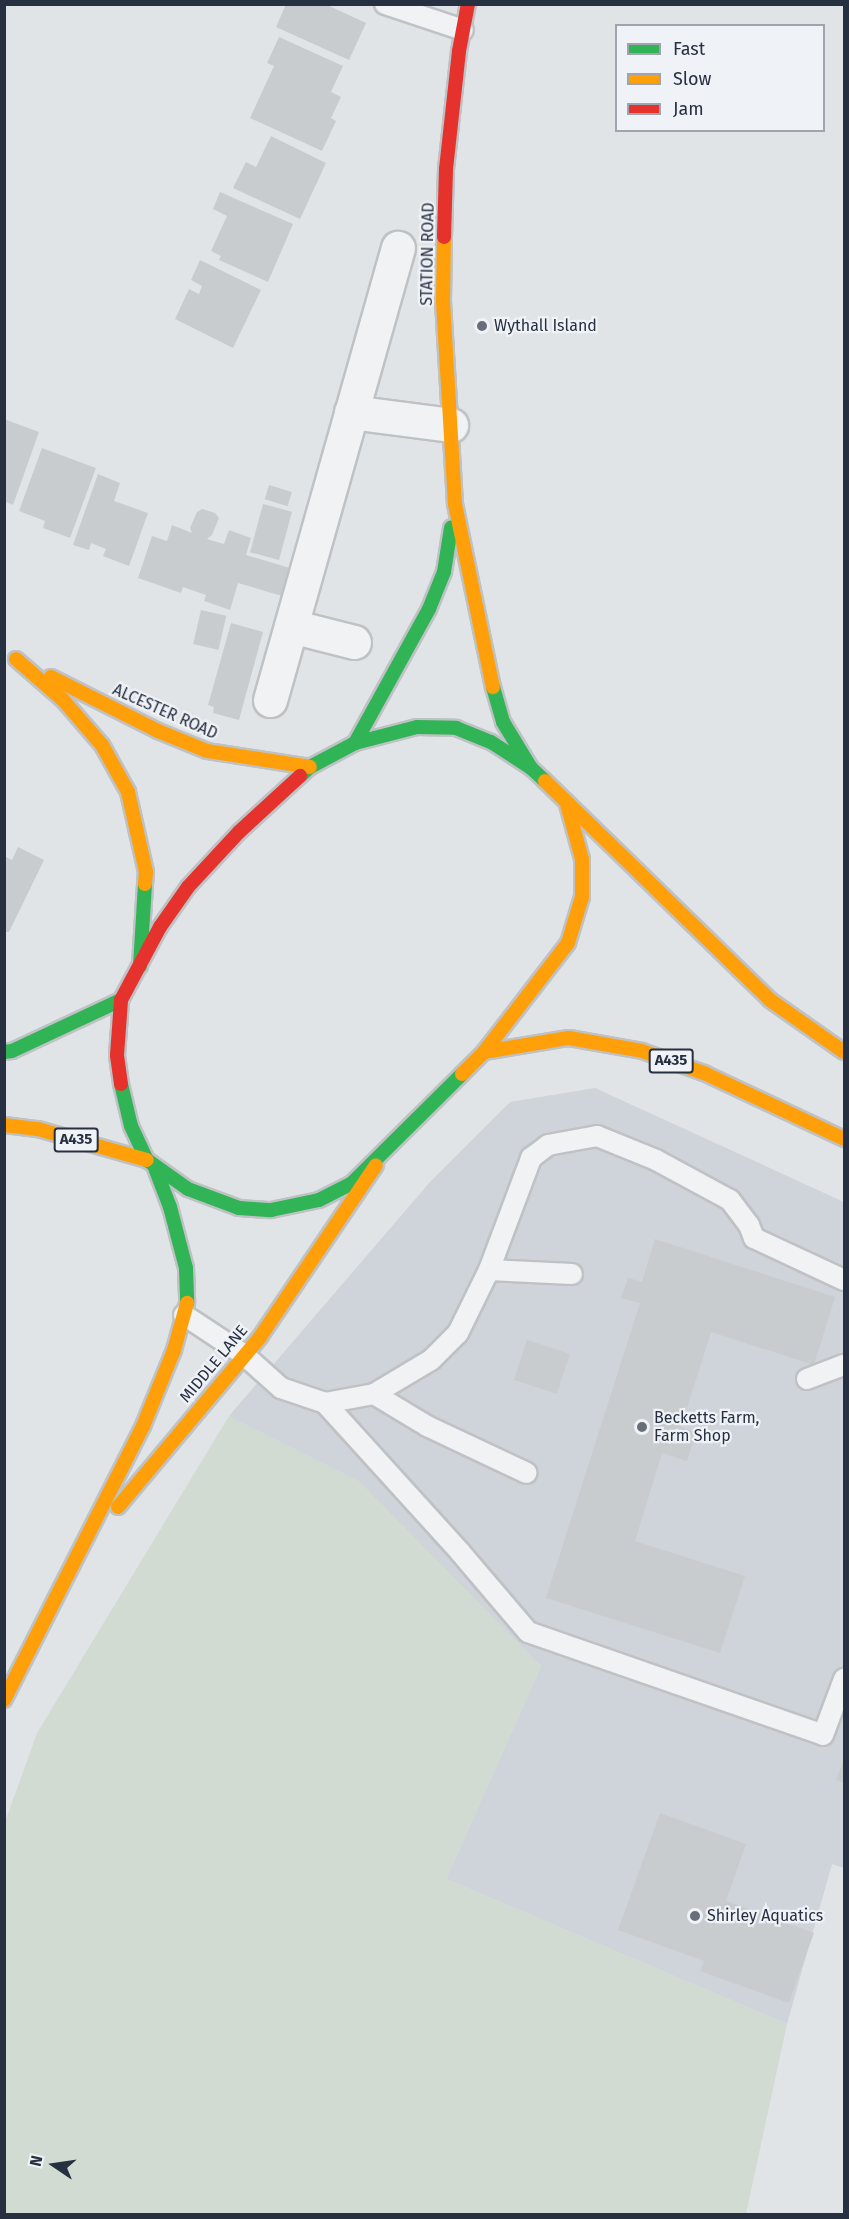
<!DOCTYPE html>
<html>
<head>
<meta charset="utf-8">
<style>
	body { margin:0 }
	#map { position:relative; width:849px; height:2219px; overflow:hidden; background:#e1e4e7; font-family:"Fira Sans",sans-serif }
	div>[style] { position:absolute }
	[style*='--x'] { left:calc(var(--x)*1px); top:calc(var(--y)*1px); width:calc(var(--w)*1px); rotate:calc(var(--a)*1deg) }
	.built>* { inset:0; background:#cfd3da }
	.green>* { inset:0; background:#d1dbd2 }
	.building>* { inset:0; background:#c9cccf; transform-origin:0 0 }
	.roads { filter:drop-shadow(2px 0 #bfc2c5) drop-shadow(-2px 0 #bfc2c5) drop-shadow(0 2px #bfc2c5) drop-shadow(0 -2px #bfc2c5) }
	.lane>* { height:20px; margin:-10px; padding:0 10px; transform-origin:10px; border-radius:10px; background:#f1f2f3 }
	.street>* { height:33px; margin:-16.5px; padding:0 16.5px; transform-origin:16.5px; border-radius:16.5px; background:#f1f2f3 }
	.fast>* { height:14px; margin:-7px; padding:0 7px; transform-origin:7px; border-radius:7px; background:#30b455 }
	.slow>* { height:14px; margin:-7px; padding:0 7px; transform-origin:7px; border-radius:7px; background:#ff9f0a }
	.jam>* { height:14px; margin:-7px; padding:0 7px; transform-origin:7px; border-radius:7px; background:#e5322d }
	.dots>* { width:16px; height:16px; translate:-50% -50%; box-sizing:border-box; border:3px solid #eff2f6; border-radius:50% }
	span { translate:-50% -50%; white-space:nowrap; text-align:center; line-height:1.15; -webkit-text-stroke:4.5px #eff2f6; paint-order:stroke }
	.shield-label span { padding:2px 4px; background:#eff2f6; border:2px solid; border-radius:4px; -webkit-text-stroke-width:0 }
	.shield-label { font-size:15px; color:#273041; font-weight:700 }
	.street-label { font-size:16px; color:#273041 }
	.poi-label { font-size:16px; color:#273041 }
	.left { translate:0 -50%; text-align:left }
	.frame { position:absolute; inset:0; border:6px solid #273041; pointer-events:none }
	.legend { position:absolute; left:615px; top:24px; width:210px; height:108px; box-sizing:border-box; background:#eff2f6; border:2px solid #9fa4ae; margin:0; padding:8px 10px; list-style:none; font-size:18px; color:#273041 }
	.legend li { display:flex; align-items:center; gap:12px; height:30px }
	.legend b { width:30px; border:2px solid #9fa4ae }
	.north { position:absolute; left:24px; top:2135px; width:60px; height:60px; -webkit-text-stroke:4px #eff2f6; paint-order:stroke; rotate:283deg; font-size:16px; font-weight:700; line-height:24px; text-align:center; color:#273041 }
	.north::after { content:''; display:block; margin:auto; width:21px; height:27px; background:#273041; clip-path:polygon(50% 0,100% 100%,50% 72%,0 100%) }
</style>
</head>
<body>
<div id="map">
	<div class="built">
		<div style="clip-path:polygon(595px 1088px,844px 1202px,844px 1868px,832px 1864px,787px 2024px,446px 1879px,541px 1666px,229px 1416px,430px 1182px,510px 1102px)"></div>
	</div>
	<div class="green">
		<div style="clip-path:polygon(229px 1416px,359px 1481px,541px 1666px,446px 1879px,787px 2024px,746px 2214px,5px 2214px,5px 1822px,37px 1733px)"></div>
	</div>
	<div class="building">
		<div style="clip-path:polygon(286px 4px,325px 4px,366px 23px,349px 60px,276px 27px)"></div>
		<div style="clip-path:polygon(279px 37px,343px 66px,331px 92px,341px 97px,331px 118px,336px 121px,322px 151px,250px 118px,274px 66px,267px 63px)"></div>
		<div style="clip-path:polygon(271px 136px,326px 163px,300px 219px,233px 188px,246px 162px,256px 167px)"></div>
		<div style="clip-path:polygon(220px 192px,293px 224px,268px 282px,219px 260px,221px 256px,211px 251px,227px 216px,213px 209px)"></div>
		<div style="clip-path:polygon(200px 260px,261px 290px,233px 348px,175px 319px,189px 289px,199px 294px,202px 286px,191px 280px)"></div>
		<div style="clip-path:polygon(4px 419px,39px 432px,13px 505px,4px 501px)"></div>
		<div style="clip-path:polygon(42px 448px,96px 468px,70px 538px,43px 528px,45px 521px,19px 511px)"></div>
		<div style="clip-path:polygon(98px 474px,120px 483px,114px 501px,148px 513px,129px 566px,103px 556px,106px 549px,91px 543px,89px 550px,73px 545px)"></div>
		<div style="left:269px;top:485px;width:24px;height:15px;rotate:17deg"></div>
		<div style="left:263px;top:504px;width:30px;height:50px;rotate:15deg"></div>
		<div style="clip-path:polygon(202px 509px,215px 513px,219px 518px,212px 535px,207px 539px,224px 544px,229px 530px,251px 538px,246px 555px,290px 568px,282px 596px,238px 583px,230px 610px,204px 601px,206px 595px,183px 587px,181px 593px,138px 578px,152px 536px,167px 541px,172px 525px,192px 533px,190px 528px,197px 512px)"></div>
		<div style="left:201px;top:610px;width:26px;height:35px;rotate:13deg"></div>
		<div style="clip-path:polygon(231px 623px,263px 632px,239px 720px,213px 713px,214px 707px,208px 705px)"></div>
		<div style="clip-path:polygon(18px 847px,44px 860px,9px 932px,4px 932px,4px 856px,12px 860px)"></div>
		<div style="clip-path:polygon(655px 1239px,835px 1297px,814px 1365px,711px 1332px,681px 1427px,696px 1432px,687px 1461px,662px 1453px,635px 1541px,745px 1576px,720px 1653px,546px 1598px,640px 1303px,621px 1298px,628px 1278px,642px 1282px)"></div>
		<div style="left:527px;top:1340px;width:45px;height:42px;rotate:18deg"></div>
		<div style="clip-path:polygon(844px 1760px,844px 1783px,836px 1780px)"></div>
		<div style="clip-path:polygon(660px 1813px,746px 1844px,726px 1901px,814px 1933px,789px 2003px,700px 1971px,704px 1961px,618px 1930px)"></div>
	</div>
	<div class="roads">
		<div class="lane">
			<div style="--x:385;--y:4;--w:82;--a:18.4"></div>
			<div style="--x:489;--y:1270;--w:83;--a:2.8"></div>
			<div style="--x:184;--y:1315;--w:71;--a:33.5"></div>
			<div style="--x:243;--y:1354;--w:51;--a:41.8"></div>
			<div style="--x:281;--y:1388;--w:46;--a:18.8"></div>
			<div style="--x:325;--y:1403;--w:50;--a:-10.4"></div>
			<div style="--x:374;--y:1394;--w:66;--a:-30.8"></div>
			<div style="--x:431;--y:1360;--w:38;--a:-45"></div>
			<div style="--x:458;--y:1333;--w:70;--a:-63.8"></div>
			<div style="--x:489;--y:1270;--w:120;--a:-69.4"></div>
			<div style="--x:531;--y:1158;--w:21;--a:-37"></div>
			<div style="--x:548;--y:1145;--w:50;--a:-10.4"></div>
			<div style="--x:597;--y:1136;--w:64;--a:22.1"></div>
			<div style="--x:656;--y:1160;--w:84;--a:28.4"></div>
			<div style="--x:730;--y:1200;--w:31;--a:53"></div>
			<div style="--x:749;--y:1225;--w:14;--a:69"></div>
			<div style="--x:754;--y:1238;--w:99;--a:25"></div>
			<div style="--x:807;--y:1379;--w:40;--a:-21"></div>
			<div style="--x:374;--y:1394;--w:62;--a:31.1"></div>
			<div style="--x:427;--y:1426;--w:110;--a:25.2"></div>
			<div style="--x:325;--y:1403;--w:201;--a:47.8"></div>
			<div style="--x:460;--y:1552;--w:105;--a:49.6"></div>
			<div style="--x:528;--y:1632;--w:312;--a:19.2"></div>
			<div style="--x:823;--y:1735;--w:60;--a:-69.4"></div>
		</div>
		<div class="street">
			<div style="--x:351;--y:412;--w:101;--a:7.4"></div>
			<div style="--x:291;--y:626;--w:65;--a:14.3"></div>
			<div style="--x:270;--y:700;--w:470;--a:-74.2"></div>
		</div>
		<div class="fast">
			<div style="--x:493;--y:687;--w:36;--a:74"></div>
			<div style="--x:503;--y:722;--w:54;--a:58.7"></div>
			<div style="--x:355;--y:743;--w:153;--a:-61.1"></div>
			<div style="--x:429;--y:609;--w:40;--a:-68"></div>
			<div style="--x:444;--y:572;--w:45;--a:-81"></div>
			<div style="--x:300;--y:776;--w:13;--a:-42"></div>
			<div style="--x:310;--y:767;--w:51;--a:-28.1"></div>
			<div style="--x:355;--y:743;--w:64;--a:-14.5"></div>
			<div style="--x:417;--y:727;--w:39;--a:1"></div>
			<div style="--x:456;--y:728;--w:38;--a:22"></div>
			<div style="--x:491;--y:742;--w:48;--a:33"></div>
			<div style="--x:531;--y:768;--w:19;--a:43"></div>
			<div style="--x:140;--y:966;--w:82;--a:-86.5"></div>
			<div style="--x:4;--y:1052;--w:8;--a:-7"></div>
			<div style="--x:12;--y:1051;--w:120;--a:-25.1"></div>
			<div style="--x:121;--y:1084;--w:43;--a:76.6"></div>
			<div style="--x:131;--y:1126;--w:38;--a:65"></div>
			<div style="--x:147;--y:1160;--w:50;--a:35.3"></div>
			<div style="--x:188;--y:1189;--w:54;--a:20.4"></div>
			<div style="--x:239;--y:1208;--w:32;--a:4"></div>
			<div style="--x:271;--y:1210;--w:49;--a:-11.8"></div>
			<div style="--x:319;--y:1200;--w:37;--a:-27"></div>
			<div style="--x:352;--y:1183;--w:155;--a:-44.7"></div>
			<div style="--x:155;--y:1168;--w:42;--a:69"></div>
			<div style="--x:170;--y:1207;--w:63;--a:75.3"></div>
			<div style="--x:186;--y:1268;--w:35;--a:88"></div>
		</div>
		<div class="slow">
			<div style="--x:444;--y:237;--w:65;--a:90.9"></div>
			<div style="--x:443;--y:302;--w:202;--a:86.6"></div>
			<div style="--x:455;--y:504;--w:187;--a:78.3"></div>
			<div style="--x:16;--y:659;--w:62;--a:41.1"></div>
			<div style="--x:63;--y:700;--w:60;--a:49.1"></div>
			<div style="--x:102;--y:745;--w:54;--a:61"></div>
			<div style="--x:128;--y:792;--w:82;--a:77.3"></div>
			<div style="--x:146;--y:872;--w:12;--a:95"></div>
			<div style="--x:51;--y:677;--w:120;--a:26.8"></div>
			<div style="--x:158;--y:731;--w:53;--a:22.2"></div>
			<div style="--x:207;--y:751;--w:104;--a:8.8"></div>
			<div style="--x:545;--y:781;--w:314;--a:44.2"></div>
			<div style="--x:770;--y:1000;--w:90;--a:35.1"></div>
			<div style="--x:484;--y:1052;--w:86;--a:-9.4"></div>
			<div style="--x:569;--y:1038;--w:74;--a:10.1"></div>
			<div style="--x:642;--y:1051;--w:66;--a:19.5"></div>
			<div style="--x:704;--y:1073;--w:155;--a:25.2"></div>
			<div style="--x:462;--y:1074;--w:31;--a:-45"></div>
			<div style="--x:484;--y:1052;--w:138;--a:-52.4"></div>
			<div style="--x:568;--y:943;--w:48;--a:-73.1"></div>
			<div style="--x:582;--y:897;--w:38;--a:-90"></div>
			<div style="--x:582;--y:859;--w:60;--a:-105.4"></div>
			<div style="--x:4;--y:1125;--w:34;--a:7"></div>
			<div style="--x:38;--y:1129;--w:113;--a:15.9"></div>
			<div style="--x:118;--y:1507;--w:222;--a:-50.1"></div>
			<div style="--x:260;--y:1337;--w:207;--a:-56"></div>
			<div style="--x:4;--y:1700;--w:307;--a:-63.1"></div>
			<div style="--x:143;--y:1426;--w:82;--a:-67.8"></div>
			<div style="--x:174;--y:1350;--w:49;--a:-74.5"></div>
		</div>
		<div class="jam">
			<div style="--x:444;--y:237;--w:68;--a:-88.3"></div>
			<div style="--x:446;--y:169;--w:119;--a:-83.7"></div>
			<div style="--x:459;--y:51;--w:48;--a:-79.2"></div>
			<div style="--x:121;--y:1084;--w:29;--a:-98"></div>
			<div style="--x:117;--y:1055;--w:55;--a:-85.8"></div>
			<div style="--x:121;--y:1000;--w:83;--a:-61.9"></div>
			<div style="--x:160;--y:927;--w:49;--a:-55"></div>
			<div style="--x:188;--y:887;--w:75;--a:-47.2"></div>
			<div style="--x:239;--y:832;--w:83;--a:-42.6"></div>
		</div>
	</div>
	<div class="dots">
		<div style="left:482px;top:326px;background:#686f7b"></div>
		<div style="left:642px;top:1427px;background:#686f7b"></div>
		<div style="left:695px;top:1916px;background:#686f7b"></div>
	</div>
	<div class="shield-label">
		<span style="left:671px;top:1061px">A435</span>
		<span style="left:76px;top:1140px">A435</span>
	</div>
	<div class="street-label">
		<span style="left:428px;top:254px;rotate:-89deg">STATION ROAD</span>
		<span style="left:165px;top:712px;rotate:24deg">ALCESTER ROAD</span>
		<span style="left:214px;top:1364px;rotate:-50deg">MIDDLE LANE</span>
	</div>
	<div class="poi-label">
		<span class="left" style="left:494px;top:326px">Wythall Island</span>
		<span class="left" style="left:654px;top:1427px">Becketts Farm,<br>Farm Shop</span>
		<span class="left" style="left:707px;top:1916px">Shirley Aquatics</span>
	</div>
	<div class="frame"></div>
	<ul class="legend">
	<li><b style="height:8px;background:#30b455"></b>Fast</li>
	<li><b style="height:8px;background:#ff9f0a"></b>Slow</li>
	<li><b style="height:8px;background:#e5322d"></b>Jam</li>
	</ul>
	<div class="north">N</div>
</div>
</body>
</html>
